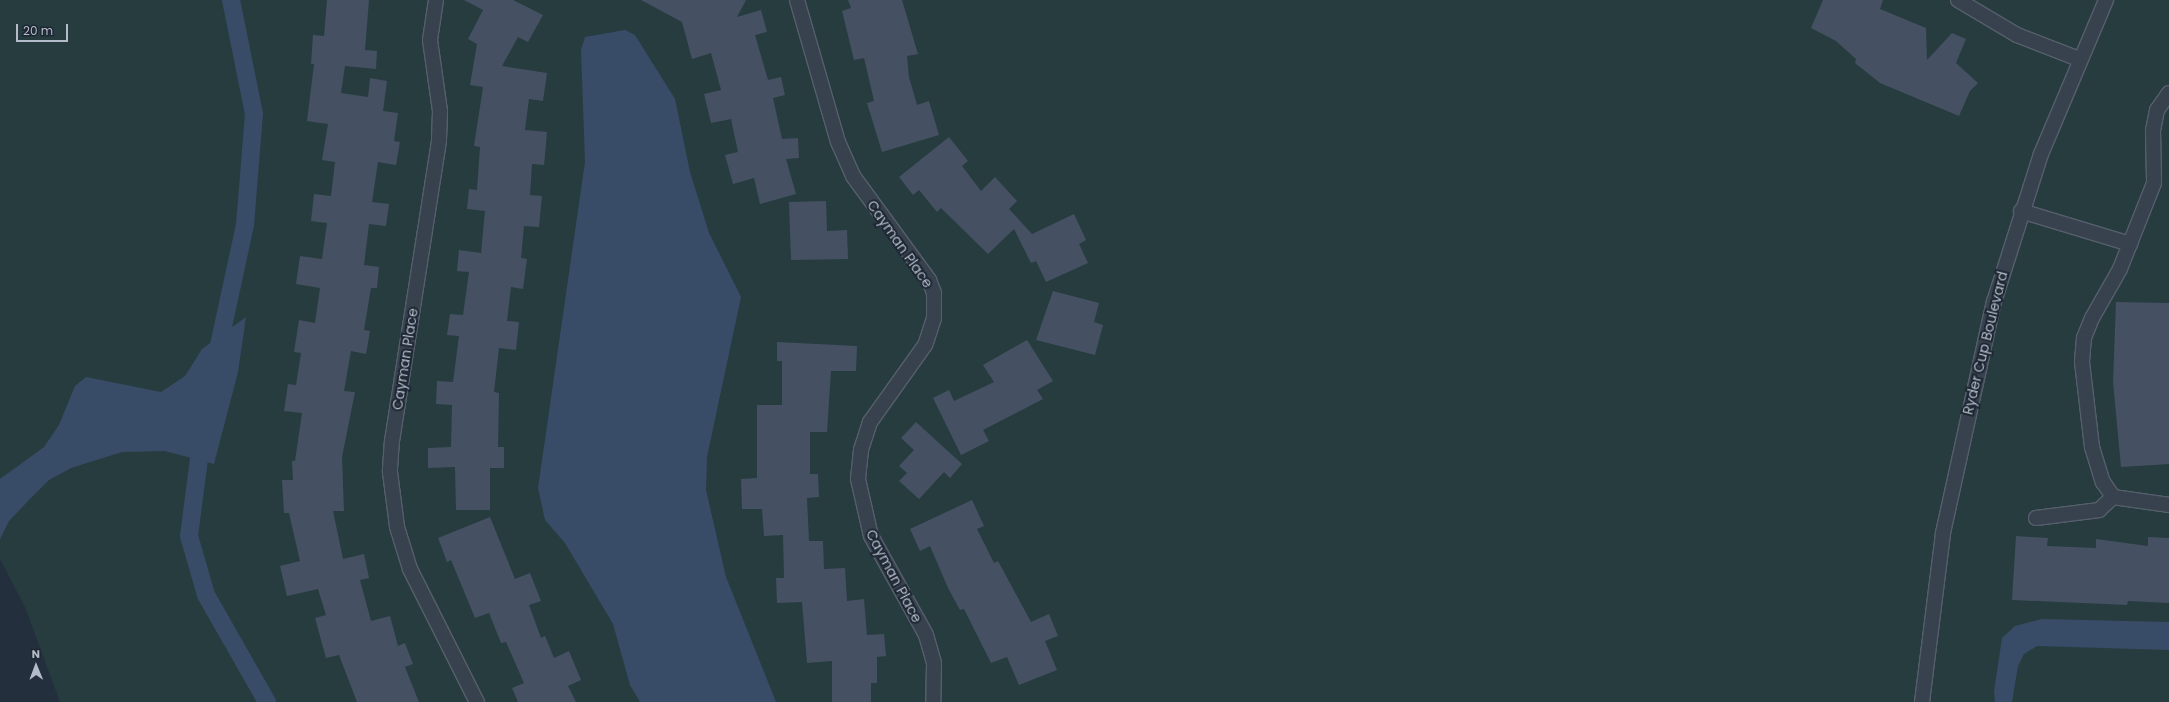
<!DOCTYPE html>
<html>
<head>
<meta charset="utf-8">
<style>
	body { margin:0 }
	#map { position:relative; width:2169px; height:702px; overflow:hidden; background:#242f3e; font-family:Poppins,sans-serif }
	div>[style] { position:absolute }
	[style*='--x'] { left:calc(var(--x)*1px); top:calc(var(--y)*1px); width:calc(var(--w)*1px); rotate:calc(var(--a)*1deg) }
	.green>* { inset:0; background:#263c3f }
	.water>* { inset:0; background:#394c67 }
	.canal>* { height:18px; margin:-9px; padding:0 9px; transform-origin:9px; border-radius:9px; background:#394c67 }
	.building>* { inset:0; background:#455162 }
	.roads { filter:drop-shadow(1px 0 #565f6c) drop-shadow(-1px 0 #565f6c) drop-shadow(0 1px #565f6c) drop-shadow(0 -1px #565f6c) }
	.minor>* { height:14px; margin:-7px; padding:0 7px; transform-origin:7px; border-radius:7px; background:#38414e }
	span { translate:-50% -50%; white-space:nowrap; text-align:center; line-height:1.15; -webkit-text-stroke:4px #1d2633; paint-order:stroke }
	.street-label { font-size:14px; color:#b4bcc9 }
	.north { position:absolute; left:16px; top:646px; width:40px; height:40px; -webkit-text-stroke:3px #1d2633; paint-order:stroke; rotate:359deg; font-size:11px; font-weight:700; line-height:16px; text-align:center; color:#b4bcc9 }
	.north::after { content:''; display:block; margin:auto; width:14px; height:18px; background:#b4bcc9; clip-path:polygon(50% 0,100% 100%,50% 72%,0 100%) }
	.scale { position:absolute; left:16px; top:24px; width:52px; height:18px; box-sizing:border-box; border:2px solid #b4bcc9; border-top:0; padding-left:5px; font-size:12px; line-height:14px; white-space:nowrap; color:#b4bcc9; -webkit-text-stroke:3px #1d2633; paint-order:stroke }
</style>
</head>
<body>
<div id="map">
	<div class="green">
		<div style="clip-path:polygon(0 0,2169px 0,2169px 702px,60px 702px,25px 607px,0 559px)"></div>
	</div>
	<div class="water">
		<div style="clip-path:polygon(625px 30px,635px 35px,675px 99px,690px 172px,709px 233px,741px 297px,707px 457px,706px 490px,726px 577px,776px 702px,640px 702px,630px 685px,613px 624px,565px 543px,545px 520px,538px 488px,585px 162px,581px 50px,585px 37px)"></div>
		<div style="clip-path:polygon(246px 317px,238px 372px,214px 464px,165px 451px,122px 452px,71px 468px,49px 480px,29px 500px,9px 521px,0 539px,0 479px,44px 447px,59px 425px,75px 386px,86px 377px,161px 392px,185px 376px,202px 349px)"></div>
		<div style="clip-path:polygon(2042px 619px,2169px 622px,2169px 650px,2037px 646px,2024px 654px,2018px 666px,2012px 702px,1995px 702px,1994px 691px,2002px 638px,2015px 626px)"></div>
	</div>
	<div class="canal">
		<div style="--x:216;--y:359;--w:137;--a:-77.8"></div>
		<div style="--x:245;--y:225;--w:111;--a:-85.4"></div>
		<div style="--x:254;--y:114;--w:116;--a:-101.4"></div>
		<div style="--x:202;--y:436;--w:101;--a:97.4"></div>
		<div style="--x:189;--y:536;--w:61;--a:73.9"></div>
		<div style="--x:206;--y:595;--w:123;--a:60.3"></div>
	</div>
	<div class="building">
		<div style="clip-path:polygon(327px 0,369px 0,365px 50px,377px 51px,376px 69px,345px 66px,341px 93px,368px 97px,370px 78px,387px 81px,383px 111px,398px 113px,394px 141px,400px 142px,396px 165px,378px 162px,372px 202px,389px 204px,386px 226px,369px 224px,364px 265px,379px 267px,377px 288px,371px 288px,364px 330px,370px 331px,366px 354px,351px 351px,344px 391px,355px 392px,342px 457px,344px 511px,333px 511px,343px 559px,364px 554px,369px 578px,360px 580px,371px 621px,390px 616px,398px 646px,405px 643px,413px 664px,405px 667px,419px 702px,357px 702px,339px 655px,326px 658px,315px 618px,326px 615px,318px 589px,287px 596px,280px 566px,300px 561px,289px 513px,284px 513px,282px 480px,293px 480px,292px 461px,295px 461px,302px 413px,284px 411px,288px 384px,296px 385px,301px 353px,294px 352px,299px 320px,315px 323px,320px 288px,296px 284px,300px 256px,322px 259px,327px 223px,311px 221px,314px 194px,331px 196px,335px 162px,322px 160px,328px 124px,307px 121px,314px 64px,311px 64px,313px 35px,324px 36px)"></div>
		<div style="clip-path:polygon(464px 0,513px 0,543px 15px,528px 42px,518px 37px,502px 66px,547px 73px,543px 101px,529px 99px,525px 130px,547px 132px,544px 165px,532px 164px,530px 195px,542px 196px,539px 227px,524px 226px,521px 258px,527px 259px,523px 289px,511px 287px,507px 321px,519px 322px,516px 350px,499px 348px,494px 392px,499px 393px,498px 447px,504px 447px,504px 468px,490px 468px,490px 510px,456px 510px,455px 467px,428px 468px,428px 448px,451px 447px,452px 405px,436px 404px,437px 381px,453px 382px,459px 336px,447px 335px,450px 314px,463px 315px,469px 272px,457px 271px,459px 250px,481px 253px,485px 211px,467px 209px,469px 189px,477px 190px,480px 147px,474px 146px,483px 87px,470px 85px,477px 44px,468px 39px,483px 10px)"></div>
		<div style="clip-path:polygon(641px 0,746px 0,737px 17px,761px 10px,767px 32px,755px 35px,768px 80px,781px 77px,785px 95px,773px 98px,782px 139px,798px 138px,799px 158px,786px 159px,796px 194px,760px 204px,754px 178px,733px 184px,725px 155px,738px 152px,731px 119px,711px 123px,704px 94px,721px 90px,711px 53px,692px 59px,682px 22px)"></div>
		<div style="clip-path:polygon(848px 0,902px 0,918px 54px,907px 56px,909px 77px,917px 105px,929px 101px,939px 135px,882px 152px,867px 103px,874px 101px,864px 58px,854px 60px,842px 11px,851px 8px)"></div>
		<div style="clip-path:polygon(1823px 0,1883px 0,1880px 9px,1926px 28px,1927px 60px,1952px 33px,1966px 39px,1956px 63px,1978px 83px,1970px 91px,1959px 116px,1880px 83px,1855px 63px,1856px 59px,1836px 41px,1811px 28px)"></div>
		<div style="clip-path:polygon(949px 137px,968px 161px,962px 166px,981px 191px,995px 177px,1017px 201px,1009px 209px,1032px 234px,1074px 214px,1086px 240px,1079px 244px,1088px 263px,1046px 282px,1036px 261px,1031px 263px,1014px 229px,988px 254px,941px 208px,937px 212px,919px 190px,913px 195px,899px 177px)"></div>
		<div style="clip-path:polygon(826px 201px,827px 231px,847px 230px,848px 259px,791px 260px,789px 202px)"></div>
		<div style="clip-path:polygon(1053px 291px,1099px 303px,1094px 322px,1103px 325px,1095px 355px,1036px 340px)"></div>
		<div style="clip-path:polygon(2116px 302px,2169px 303px,2169px 464px,2121px 467px,2113px 382px)"></div>
		<div style="clip-path:polygon(1027px 340px,1053px 381px,1037px 390px,1043px 399px,983px 430px,989px 441px,961px 455px,933px 398px,949px 390px,954px 401px,994px 382px,983px 365px)"></div>
		<div style="clip-path:polygon(777px 342px,857px 346px,856px 371px,831px 371px,827px 432px,810px 432px,810px 474px,818px 474px,819px 497px,807px 498px,809px 541px,823px 541px,824px 569px,845px 568px,847px 601px,864px 599px,867px 635px,884px 634px,886px 656px,877px 657px,877px 683px,871px 683px,871px 702px,832px 702px,832px 661px,807px 663px,802px 602px,777px 603px,776px 578px,784px 578px,783px 535px,764px 536px,762px 509px,742px 509px,741px 479px,757px 478px,757px 405px,782px 405px,782px 361px,777px 361px)"></div>
		<div style="clip-path:polygon(916px 422px,962px 464px,950px 478px,944px 472px,919px 499px,899px 481px,907px 473px,899px 466px,914px 450px,901px 438px)"></div>
		<div style="clip-path:polygon(972px 500px,984px 526px,977px 529px,994px 563px,998px 561px,1031px 622px,1049px 614px,1058px 636px,1045px 641px,1057px 670px,1019px 685px,1007px 657px,991px 663px,964px 609px,960px 610px,948px 588px,930px 546px,920px 551px,910px 529px)"></div>
		<div style="clip-path:polygon(490px 517px,515px 579px,530px 573px,541px 601px,529px 605px,541px 638px,545px 636px,554px 658px,569px 651px,581px 680px,568px 686px,576px 702px,518px 702px,512px 688px,524px 683px,506px 642px,501px 643px,489px 613px,475px 618px,451px 560px,447px 562px,438px 538px)"></div>
		<div style="clip-path:polygon(2016px 536px,2048px 538px,2047px 546px,2096px 548px,2096px 539px,2148px 546px,2148px 537px,2169px 538px,2169px 603px,2128px 601px,2127px 605px,2012px 600px)"></div>
	</div>
	<div class="roads">
		<div class="minor">
			<div style="--x:436;--y:0;--w:40;--a:98.5"></div>
			<div style="--x:430;--y:40;--w:72;--a:82"></div>
			<div style="--x:440;--y:111;--w:30;--a:92"></div>
			<div style="--x:439;--y:141;--w:303;--a:98.9"></div>
			<div style="--x:392;--y:440;--w:32;--a:94"></div>
			<div style="--x:390;--y:472;--w:55;--a:82.7"></div>
			<div style="--x:397;--y:527;--w:44;--a:72.8"></div>
			<div style="--x:410;--y:569;--w:149;--a:63.3"></div>
			<div style="--x:797;--y:0;--w:148;--a:73.9"></div>
			<div style="--x:838;--y:142;--w:37;--a:66"></div>
			<div style="--x:853;--y:176;--w:129;--a:53.8"></div>
			<div style="--x:929;--y:280;--w:14;--a:69"></div>
			<div style="--x:934;--y:293;--w:25;--a:90"></div>
			<div style="--x:934;--y:318;--w:28;--a:108"></div>
			<div style="--x:925;--y:345;--w:95;--a:125.5"></div>
			<div style="--x:870;--y:422;--w:29;--a:108"></div>
			<div style="--x:861;--y:450;--w:29;--a:96"></div>
			<div style="--x:858;--y:479;--w:58;--a:77.2"></div>
			<div style="--x:871;--y:536;--w:113;--a:60.9"></div>
			<div style="--x:926;--y:635;--w:29;--a:74"></div>
			<div style="--x:934;--y:663;--w:39;--a:91"></div>
			<div style="--x:1958;--y:0;--w:69;--a:30.7"></div>
			<div style="--x:2017;--y:35;--w:66;--a:21.2"></div>
			<div style="--x:2169;--y:93;--w:21;--a:125"></div>
			<div style="--x:2157;--y:110;--w:20;--a:101"></div>
			<div style="--x:2153;--y:130;--w:53;--a:88.9"></div>
			<div style="--x:2154;--y:183;--w:92;--a:111.6"></div>
			<div style="--x:2120;--y:269;--w:56;--a:119.7"></div>
			<div style="--x:2092;--y:318;--w:22;--a:112"></div>
			<div style="--x:2084;--y:338;--w:24;--a:95"></div>
			<div style="--x:2082;--y:362;--w:86;--a:83.3"></div>
			<div style="--x:2092;--y:447;--w:37;--a:73"></div>
			<div style="--x:2103;--y:482;--w:18;--a:56"></div>
			<div style="--x:2113;--y:497;--w:57;--a:8.1"></div>
			<div style="--x:2021;--y:211;--w:114;--a:16.8"></div>
			<div style="--x:2036;--y:518;--w:64;--a:-7.2"></div>
			<div style="--x:2099;--y:510;--w:19;--a:-43"></div>
			<div style="--x:1922;--y:702;--w:170;--a:-82.9"></div>
			<div style="--x:1943;--y:533;--w:237;--a:-77.6"></div>
			<div style="--x:1994;--y:302;--w:155;--a:-72.4"></div>
			<div style="--x:2041;--y:154;--w:167;--a:-67.1"></div>
		</div>
	</div>
	<div class="street-label">
		<span style="left:900px;top:244px;rotate:55deg">Cayman Place</span>
		<span style="left:1985px;top:343px;rotate:-76deg">Ryder Cup Boulevard</span>
		<span style="left:405px;top:359px;rotate:-81deg">Cayman Place</span>
		<span style="left:894px;top:576px;rotate:62deg">Cayman Place</span>
	</div>
	<div class="north">N</div>
	<div class="scale">20 m</div>
</div>
</body>
</html>
